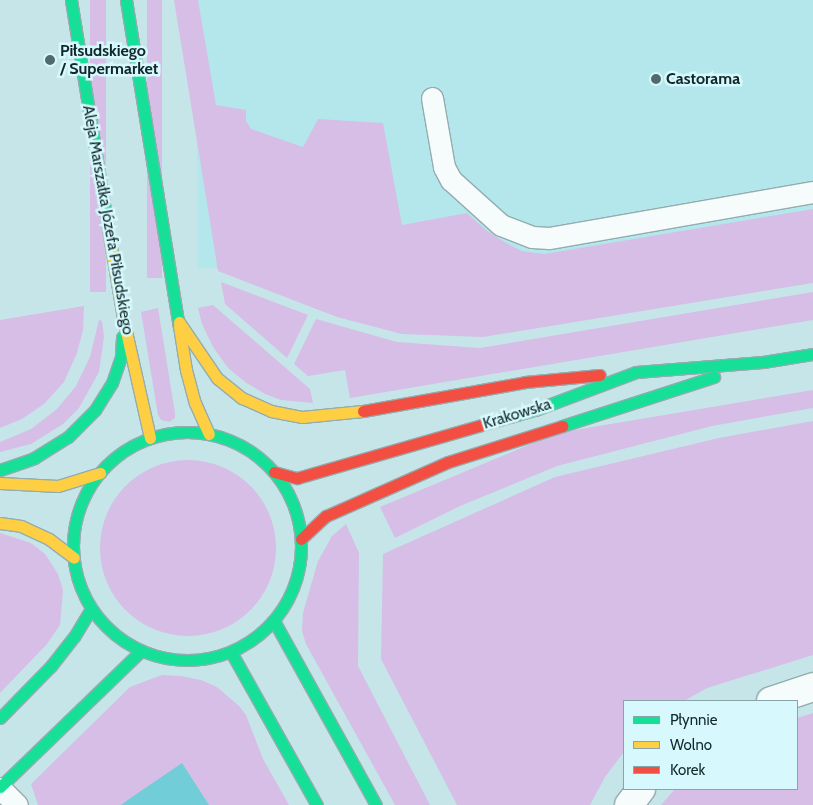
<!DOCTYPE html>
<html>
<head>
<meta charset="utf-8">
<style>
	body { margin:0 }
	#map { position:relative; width:813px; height:805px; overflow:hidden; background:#c6e5e8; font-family:Cabin,sans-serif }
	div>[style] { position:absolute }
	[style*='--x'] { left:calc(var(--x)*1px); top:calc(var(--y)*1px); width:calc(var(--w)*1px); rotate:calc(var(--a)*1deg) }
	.built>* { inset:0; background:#b3e7ec; transform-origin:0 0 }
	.green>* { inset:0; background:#d6bee7; transform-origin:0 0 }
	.round { border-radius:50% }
	.water>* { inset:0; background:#71cdd8 }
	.roads { filter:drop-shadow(1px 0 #94acaf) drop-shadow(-1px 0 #94acaf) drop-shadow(0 1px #94acaf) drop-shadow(0 -1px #94acaf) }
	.lane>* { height:21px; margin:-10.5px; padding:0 10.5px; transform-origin:10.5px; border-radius:10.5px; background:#f6fbfc }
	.street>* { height:28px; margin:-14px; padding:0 14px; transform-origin:14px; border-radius:14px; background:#f6fbfc }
	.fast>* { height:11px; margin:-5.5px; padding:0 5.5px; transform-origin:5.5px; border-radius:5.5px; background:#16e098 }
	.fast>.ring { margin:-5.5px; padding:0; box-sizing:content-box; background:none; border:11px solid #16e098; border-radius:50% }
	.slow>* { height:11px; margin:-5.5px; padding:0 5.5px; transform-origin:5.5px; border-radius:5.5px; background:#ffcf43 }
	.jam>* { height:11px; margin:-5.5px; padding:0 5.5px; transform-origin:5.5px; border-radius:5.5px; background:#f24e42 }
	.dots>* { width:14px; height:14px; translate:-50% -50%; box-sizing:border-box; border:2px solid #d7f9fd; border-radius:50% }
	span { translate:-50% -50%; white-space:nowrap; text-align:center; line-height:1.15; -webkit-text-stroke:5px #d7f9fd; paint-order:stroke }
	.poi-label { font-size:16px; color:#11282b; font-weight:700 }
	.left { translate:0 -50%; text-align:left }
	.street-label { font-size:16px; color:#11282b }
	.legend { position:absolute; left:623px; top:700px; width:175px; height:90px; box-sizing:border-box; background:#d7f9fd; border:1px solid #88a5a9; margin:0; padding:6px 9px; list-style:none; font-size:15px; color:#11282b }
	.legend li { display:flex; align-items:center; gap:10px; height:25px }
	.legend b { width:25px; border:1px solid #88a5a9 }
</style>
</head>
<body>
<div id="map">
	<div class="built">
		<div style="left:197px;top:0;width:616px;height:268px"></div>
	</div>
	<div class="green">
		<div style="left:90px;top:0;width:16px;height:292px"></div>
		<div style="left:147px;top:0;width:15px;height:278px"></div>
		<div style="clip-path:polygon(174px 0,198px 0,216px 105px,246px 110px,246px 121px,251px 129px,303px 147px,318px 119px,383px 123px,402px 225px,467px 213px,486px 230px,506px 243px,522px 251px,544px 254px,813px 209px,813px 283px,483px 337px,402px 334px,337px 317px,218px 271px)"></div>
		<div style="clip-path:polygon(221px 282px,308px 315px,287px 358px,225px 304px)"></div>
		<div style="clip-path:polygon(813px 292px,813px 320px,350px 398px,345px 370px,308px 376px,294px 364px,316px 319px,397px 342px,480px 348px)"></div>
		<div style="clip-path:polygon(213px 305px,310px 389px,313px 403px,281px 400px,265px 394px,245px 382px,228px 368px,213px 347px,202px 324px,198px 308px)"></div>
		<div style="clip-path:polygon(84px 306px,83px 330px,77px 353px,64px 382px,44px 404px,22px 419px,0 428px,0 320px)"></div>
		<div style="clip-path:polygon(158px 308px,175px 413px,175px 418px,169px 422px,161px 420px,158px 415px,141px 312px)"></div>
		<div style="clip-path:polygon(99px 320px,102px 321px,104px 337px,99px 372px,79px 408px,63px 424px,31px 444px,0 452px,0 442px,31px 429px,57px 409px,76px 386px,90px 357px)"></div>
		<div style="clip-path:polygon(813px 390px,813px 408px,712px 426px,557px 466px,460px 506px,395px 538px,380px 507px,557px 433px)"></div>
		<div style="clip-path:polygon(813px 421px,813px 655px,707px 688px,684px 701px,624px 701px,624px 752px,605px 777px,590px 805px,457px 805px,381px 659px,383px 554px,555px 477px,719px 438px)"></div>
		<div class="round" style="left:100px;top:460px;width:176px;height:176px"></div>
		<div style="clip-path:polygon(346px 524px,359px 553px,358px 666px,430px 805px,395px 805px,306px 644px,302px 631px,303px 613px,318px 561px,332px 536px)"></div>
		<div style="clip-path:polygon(0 533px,31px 543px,45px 554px,58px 574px,63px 590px,60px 625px,47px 644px,0 693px)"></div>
		<div style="clip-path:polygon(162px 675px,181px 676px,201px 680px,217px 687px,239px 706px,246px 715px,263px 759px,289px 805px,38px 805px,31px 784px,130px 687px)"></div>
		<div style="clip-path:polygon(813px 713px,813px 805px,661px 805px,675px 789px,797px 789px,797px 718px)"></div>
	</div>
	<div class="water">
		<div style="clip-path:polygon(182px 763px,209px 805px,121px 805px,132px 797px)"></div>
	</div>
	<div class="roads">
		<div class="lane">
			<div style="--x:432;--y:98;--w:70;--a:80.1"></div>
			<div style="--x:444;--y:167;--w:15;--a:62"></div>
			<div style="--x:451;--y:180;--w:67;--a:42"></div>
			<div style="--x:501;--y:225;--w:33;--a:21"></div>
			<div style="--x:532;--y:237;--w:17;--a:3"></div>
			<div style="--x:549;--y:238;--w:268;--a:-9.9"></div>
			<div style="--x:0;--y:788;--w:24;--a:45"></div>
		</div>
		<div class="street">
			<div style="--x:771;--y:701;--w:44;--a:-18.4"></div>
			<div style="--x:629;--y:805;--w:20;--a:-53"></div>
		</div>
		<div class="fast">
			<div style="--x:71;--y:0;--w:232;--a:80.8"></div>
			<div style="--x:126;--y:0;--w:330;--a:80.8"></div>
			<div style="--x:510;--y:417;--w:26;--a:-16"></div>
			<div style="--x:535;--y:410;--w:108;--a:-20.6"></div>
			<div style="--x:636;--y:372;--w:127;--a:-4.5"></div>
			<div style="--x:763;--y:362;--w:51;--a:-9.1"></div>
			<div style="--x:562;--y:426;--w:160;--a:-17.9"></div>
			<div class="ring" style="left:73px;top:432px;width:217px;height:217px"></div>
			<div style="--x:0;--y:470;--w:36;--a:-19"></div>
			<div style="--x:34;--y:458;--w:40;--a:-32"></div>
			<div style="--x:68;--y:437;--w:38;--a:-45"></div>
			<div style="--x:95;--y:410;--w:32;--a:-58"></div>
			<div style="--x:112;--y:383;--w:28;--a:-71"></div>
			<div style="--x:121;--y:357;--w:20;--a:-87"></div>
			<div style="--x:274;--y:621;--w:210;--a:61"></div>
			<div style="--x:231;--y:652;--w:176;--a:60.7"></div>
			<div style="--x:0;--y:718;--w:73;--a:-45.6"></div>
			<div style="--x:51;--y:666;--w:37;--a:-52"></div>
			<div style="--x:74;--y:637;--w:33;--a:-59"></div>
			<div style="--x:0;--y:787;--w:196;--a:-44"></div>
		</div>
		<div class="slow">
			<div style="--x:108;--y:229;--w:90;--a:80.4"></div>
			<div style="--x:123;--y:318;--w:123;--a:77.3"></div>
			<div style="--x:179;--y:322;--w:68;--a:55.8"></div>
			<div style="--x:217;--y:378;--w:32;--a:39"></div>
			<div style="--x:242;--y:398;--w:32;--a:24"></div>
			<div style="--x:271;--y:411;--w:32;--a:11"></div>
			<div style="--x:302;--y:417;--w:61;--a:-5.6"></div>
			<div style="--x:179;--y:326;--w:45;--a:81"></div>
			<div style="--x:186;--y:370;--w:34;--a:75"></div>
			<div style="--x:195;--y:403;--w:34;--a:66"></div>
			<div style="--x:0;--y:483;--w:58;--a:3"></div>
			<div style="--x:58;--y:486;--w:44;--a:-17.2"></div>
			<div style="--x:0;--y:523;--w:21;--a:8"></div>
			<div style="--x:21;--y:526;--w:31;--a:25"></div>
			<div style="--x:49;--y:539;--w:31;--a:37"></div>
		</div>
		<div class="jam">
			<div style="--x:363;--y:411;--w:165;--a:-10.1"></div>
			<div style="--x:525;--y:382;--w:75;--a:-5.3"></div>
			<div style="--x:274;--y:472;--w:24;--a:15"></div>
			<div style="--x:297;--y:478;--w:222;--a:-16"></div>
			<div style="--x:301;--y:539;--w:34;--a:-43"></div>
			<div style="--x:326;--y:516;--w:133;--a:-23.9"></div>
			<div style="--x:448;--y:462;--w:120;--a:-17.5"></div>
		</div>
	</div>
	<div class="dots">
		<div style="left:50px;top:60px;background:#506a6d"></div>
		<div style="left:656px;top:79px;background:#506a6d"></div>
	</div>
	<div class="poi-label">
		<span class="left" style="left:60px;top:60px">Piłsudskiego<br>/ Supermarket</span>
		<span class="left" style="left:666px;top:79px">Castorama</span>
	</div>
	<div class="street-label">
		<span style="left:108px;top:220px;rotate:80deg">Aleja Marszałka Józefa Piłsudskiego</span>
		<span style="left:517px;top:414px;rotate:-17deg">Krakowska</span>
	</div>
	<ul class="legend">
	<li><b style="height:6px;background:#16e098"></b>Płynnie</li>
	<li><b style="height:6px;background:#ffcf43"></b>Wolno</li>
	<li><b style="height:6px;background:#f24e42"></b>Korek</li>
	</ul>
</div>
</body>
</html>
